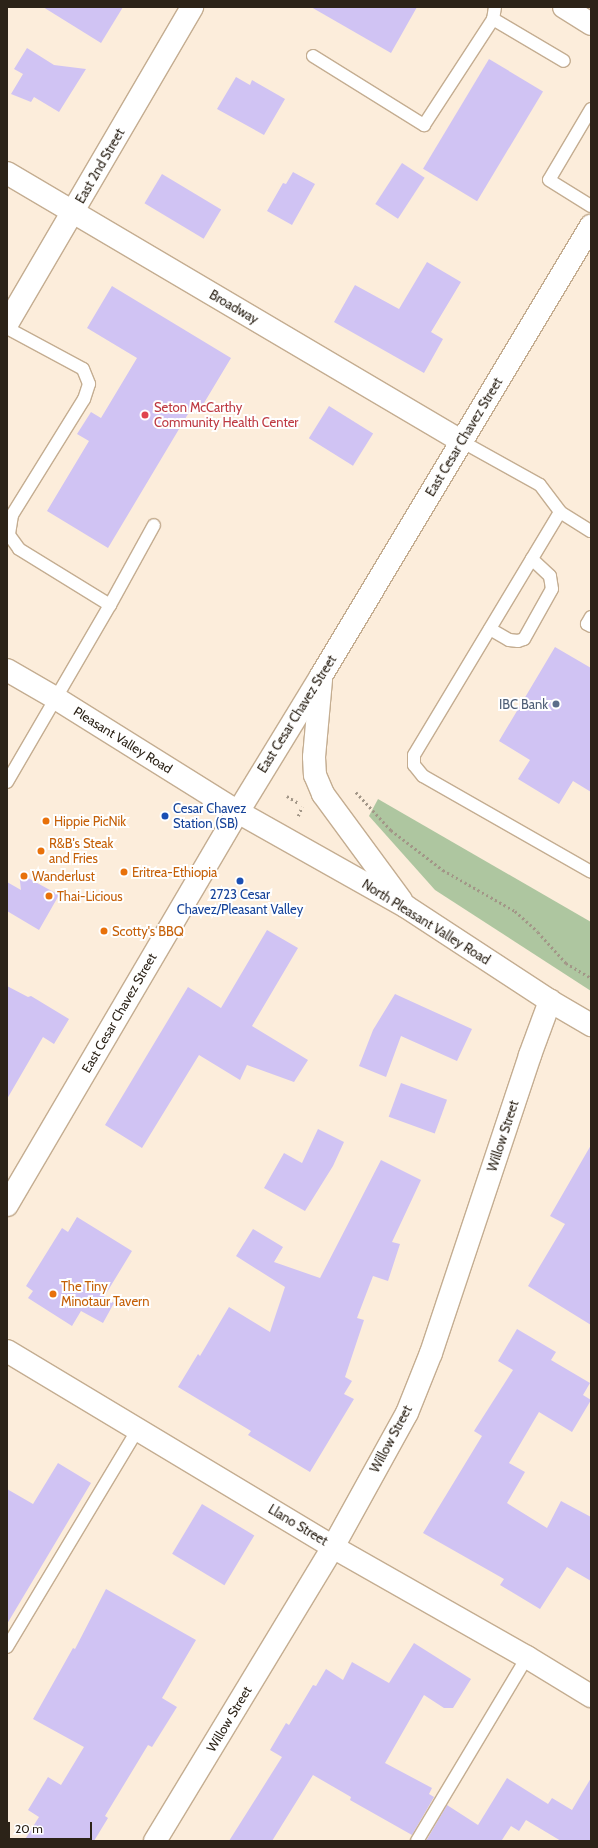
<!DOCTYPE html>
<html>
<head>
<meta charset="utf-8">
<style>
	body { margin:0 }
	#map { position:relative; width:598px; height:1848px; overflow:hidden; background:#fceddb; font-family:Cabin,sans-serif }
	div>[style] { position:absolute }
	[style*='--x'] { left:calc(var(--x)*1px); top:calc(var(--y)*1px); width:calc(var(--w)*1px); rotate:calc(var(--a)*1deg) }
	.green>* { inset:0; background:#aec6a0 }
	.building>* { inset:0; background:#d0c3f3; transform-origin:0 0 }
	.path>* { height:2.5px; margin-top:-1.25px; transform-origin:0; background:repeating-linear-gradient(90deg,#a29687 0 2px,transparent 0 5px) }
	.roads { filter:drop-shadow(1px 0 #c4ad91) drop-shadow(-1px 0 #c4ad91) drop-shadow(0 1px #c4ad91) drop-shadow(0 -1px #c4ad91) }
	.lane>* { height:12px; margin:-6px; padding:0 6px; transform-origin:6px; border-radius:6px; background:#fff }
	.street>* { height:22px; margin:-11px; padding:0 11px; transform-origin:11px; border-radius:11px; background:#fff }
	.secondary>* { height:22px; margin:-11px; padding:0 11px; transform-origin:11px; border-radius:11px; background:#fff }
	.dots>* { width:11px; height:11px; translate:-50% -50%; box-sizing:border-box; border:2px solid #fff; border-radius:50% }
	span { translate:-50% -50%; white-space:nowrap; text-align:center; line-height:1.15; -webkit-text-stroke:4px #fff; paint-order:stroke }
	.street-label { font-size:13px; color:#2c2318 }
	.health-label { font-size:13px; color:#be3a42 }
	.left { translate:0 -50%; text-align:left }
	.service-label { font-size:13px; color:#4e5e75 }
	.right { translate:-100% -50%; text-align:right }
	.transit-label { font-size:13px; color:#164399 }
	.food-label { font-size:13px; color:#c56008 }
	.frame { position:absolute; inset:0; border:8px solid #2c2318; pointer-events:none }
	.scale { position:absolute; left:8px; top:1822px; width:84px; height:18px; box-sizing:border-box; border:2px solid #2c2318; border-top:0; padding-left:5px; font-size:12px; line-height:14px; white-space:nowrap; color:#2c2318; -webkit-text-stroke:3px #fff; paint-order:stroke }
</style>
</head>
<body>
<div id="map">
	<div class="green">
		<div style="clip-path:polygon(378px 799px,591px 922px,591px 991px,435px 890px,369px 816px)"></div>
	</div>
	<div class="building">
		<div style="clip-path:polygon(43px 7px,123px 7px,101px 43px)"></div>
		<div style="clip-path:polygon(311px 7px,417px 7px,391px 53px)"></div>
		<div style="clip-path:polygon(27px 48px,54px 65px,86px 69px,59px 112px,34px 97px,31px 102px,11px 94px,23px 74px,14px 69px)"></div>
		<div style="left:489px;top:59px;width:63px;height:128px;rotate:31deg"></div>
		<div style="clip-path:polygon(236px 77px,250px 85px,252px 80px,285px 99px,264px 135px,217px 109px)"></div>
		<div style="left:402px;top:163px;width:27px;height:49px;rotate:33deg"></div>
		<div style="clip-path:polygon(293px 172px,315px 184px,292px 225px,267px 211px,283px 183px,286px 184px)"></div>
		<div style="left:162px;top:174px;width:69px;height:34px;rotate:31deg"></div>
		<div style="clip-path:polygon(427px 262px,461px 282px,431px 332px,443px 339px,424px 373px,334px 322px,355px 285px,399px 309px)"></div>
		<div style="clip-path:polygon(112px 286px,231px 358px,198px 413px,191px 409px,108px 548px,47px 511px,89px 441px,77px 434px,91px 412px,101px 418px,137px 358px,87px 328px)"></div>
		<div style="left:329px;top:406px;width:52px;height:38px;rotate:32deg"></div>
		<div style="clip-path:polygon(555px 647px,591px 668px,591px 792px,573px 781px,559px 804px,518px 779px,530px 760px,499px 741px)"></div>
		<div style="clip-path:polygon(19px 873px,59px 895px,39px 930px,7px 911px,7px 882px,21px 890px)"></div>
		<div style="clip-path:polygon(267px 930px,298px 948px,252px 1026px,308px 1060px,294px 1082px,247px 1065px,240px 1080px,199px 1055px,142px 1148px,105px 1125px,188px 987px,221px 1008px)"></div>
		<div style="clip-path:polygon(7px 986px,28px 997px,31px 996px,69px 1019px,54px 1044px,43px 1037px,7px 1099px)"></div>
		<div style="clip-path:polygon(395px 994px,472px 1029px,457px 1061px,401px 1036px,386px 1077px,359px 1066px,373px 1030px)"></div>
		<div style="left:401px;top:1083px;width:49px;height:36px;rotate:20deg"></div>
		<div style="clip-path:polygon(318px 1129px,344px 1142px,333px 1166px,305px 1211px,264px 1188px,284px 1153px,302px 1163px)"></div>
		<div style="clip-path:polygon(591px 1145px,591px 1325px,528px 1286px,565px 1224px,550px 1216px)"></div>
		<div style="clip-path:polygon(381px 1160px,421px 1180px,392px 1242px,400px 1244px,388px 1281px,373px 1276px,357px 1318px,364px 1320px,345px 1377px,352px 1381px,344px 1394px,354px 1399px,310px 1472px,248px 1435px,251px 1431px,178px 1387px,198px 1354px,200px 1356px,229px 1307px,270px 1332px,285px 1287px,236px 1256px,253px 1229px,283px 1247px,274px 1262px,320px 1278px)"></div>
		<div style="clip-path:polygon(77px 1217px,132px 1251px,104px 1297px,114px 1303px,103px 1323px,81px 1311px,72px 1326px,28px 1298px,33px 1291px,26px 1286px,62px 1228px,68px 1232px)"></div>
		<div style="clip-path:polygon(517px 1329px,556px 1352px,551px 1360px,590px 1383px,583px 1395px,591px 1400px,572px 1432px,539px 1412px,509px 1463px,525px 1472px,507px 1503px,547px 1528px,561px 1501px,591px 1517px,591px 1581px,567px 1567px,540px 1609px,500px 1585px,504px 1579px,423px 1533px,482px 1436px,474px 1431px,513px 1370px,498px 1361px)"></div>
		<div style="clip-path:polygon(58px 1463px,91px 1483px,7px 1624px,7px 1489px,33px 1504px)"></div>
		<div style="left:202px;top:1504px;width:61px;height:58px;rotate:31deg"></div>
		<div style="clip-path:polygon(106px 1589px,196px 1640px,162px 1698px,177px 1707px,152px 1747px,148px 1745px,105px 1816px,108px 1818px,94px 1841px,24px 1841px,39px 1817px,28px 1810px,48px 1777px,61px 1785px,84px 1747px,33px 1719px,73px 1648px,75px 1649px)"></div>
		<div style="clip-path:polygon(414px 1643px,471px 1679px,453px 1708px,444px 1708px,424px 1695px,385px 1763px,432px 1788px,429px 1794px,434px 1797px,412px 1835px,350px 1800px,351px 1797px,313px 1775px,272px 1841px,229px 1841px,282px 1757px,270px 1750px,286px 1723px,289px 1725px,313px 1685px,316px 1686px,326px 1669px,343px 1680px,352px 1662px,389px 1683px)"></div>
		<div style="clip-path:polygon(507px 1778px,548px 1804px,552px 1798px,572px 1810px,591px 1778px,591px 1841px,561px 1841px,526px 1820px,519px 1831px,511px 1826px,502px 1840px,503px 1841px,426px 1841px,447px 1805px,478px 1825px)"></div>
	</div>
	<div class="path">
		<div style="--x:356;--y:792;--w:52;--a:47.4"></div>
		<div style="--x:391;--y:830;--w:66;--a:37.6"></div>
		<div style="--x:443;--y:870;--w:83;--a:29.7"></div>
		<div style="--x:515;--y:911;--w:31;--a:42"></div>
		<div style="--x:538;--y:932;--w:42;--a:47.9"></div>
		<div style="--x:566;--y:963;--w:29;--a:31"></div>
		<div style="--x:287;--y:796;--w:13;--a:32"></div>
		<div style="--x:298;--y:816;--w:10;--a:-66"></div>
	</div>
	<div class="roads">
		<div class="lane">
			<div style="--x:495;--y:7;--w:12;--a:99"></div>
			<div style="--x:493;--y:19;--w:82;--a:30.6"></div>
			<div style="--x:313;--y:56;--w:131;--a:31.9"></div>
			<div style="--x:424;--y:125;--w:126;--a:-56.9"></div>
			<div style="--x:591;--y:109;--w:82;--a:120.6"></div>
			<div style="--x:549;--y:180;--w:49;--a:31.8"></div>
			<div style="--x:7;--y:328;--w:86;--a:28.3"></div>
			<div style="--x:83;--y:369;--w:16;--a:68"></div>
			<div style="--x:89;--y:384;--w:16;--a:108"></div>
			<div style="--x:84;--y:399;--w:137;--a:121.8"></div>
			<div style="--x:12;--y:515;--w:20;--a:99"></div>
			<div style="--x:9;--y:535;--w:17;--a:54"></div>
			<div style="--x:19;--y:549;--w:107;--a:31.6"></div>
			<div style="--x:461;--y:441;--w:90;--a:29.1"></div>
			<div style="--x:540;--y:485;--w:34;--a:53"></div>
			<div style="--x:560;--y:512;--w:36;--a:32"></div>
			<div style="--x:560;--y:512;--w:283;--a:121"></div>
			<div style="--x:414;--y:755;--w:10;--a:90"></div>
			<div style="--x:414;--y:765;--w:14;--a:51"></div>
			<div style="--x:423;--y:776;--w:193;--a:29.7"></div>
			<div style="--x:591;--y:617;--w:8;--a:120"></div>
			<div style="--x:587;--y:624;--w:4;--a:27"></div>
			<div style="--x:490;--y:629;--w:22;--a:30"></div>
			<div style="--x:509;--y:640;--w:9;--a:6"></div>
			<div style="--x:518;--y:641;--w:6;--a:-18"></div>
			<div style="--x:524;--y:639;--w:57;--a:-60.8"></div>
			<div style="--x:552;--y:589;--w:13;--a:-99"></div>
			<div style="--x:550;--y:576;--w:25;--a:-137"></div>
			<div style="--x:7;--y:782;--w:205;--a:-59.8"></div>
			<div style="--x:110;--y:605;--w:91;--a:-61.2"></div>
			<div style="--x:7;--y:1647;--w:254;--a:-59"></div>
			<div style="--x:417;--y:1841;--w:214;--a:-59.1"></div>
		</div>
		<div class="street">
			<div style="--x:564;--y:7;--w:32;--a:32"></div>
			<div style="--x:7;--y:173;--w:527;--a:30.55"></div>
			<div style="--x:7;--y:1351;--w:380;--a:31"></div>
			<div style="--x:333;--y:1547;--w:223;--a:29.6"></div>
			<div style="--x:527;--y:1657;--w:75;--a:31.4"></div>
			<div style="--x:155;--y:1841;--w:344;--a:-58.8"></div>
			<div style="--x:333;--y:1547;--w:153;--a:-61.1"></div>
			<div style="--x:407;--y:1413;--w:65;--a:-68.2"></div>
			<div style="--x:431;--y:1353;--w:314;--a:-71.6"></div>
			<div style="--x:530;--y:1055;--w:58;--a:-69.7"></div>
		</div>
		<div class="secondary">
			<div style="--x:7;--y:324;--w:367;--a:-59.7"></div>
			<div style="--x:7;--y:670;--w:58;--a:30.1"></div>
			<div style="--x:57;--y:699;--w:213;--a:32"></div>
			<div style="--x:238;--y:812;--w:192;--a:29.4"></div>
			<div style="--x:405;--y:906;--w:173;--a:33.2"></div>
			<div style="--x:550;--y:1001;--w:48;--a:30.3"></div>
			<div style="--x:321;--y:680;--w:77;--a:95.2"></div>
			<div style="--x:314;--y:757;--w:18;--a:87"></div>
			<div style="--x:315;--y:775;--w:21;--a:67"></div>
			<div style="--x:323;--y:794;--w:132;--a:53.7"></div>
			<div style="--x:7;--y:1205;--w:456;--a:-59.6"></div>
			<div style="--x:238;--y:812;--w:159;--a:-58.6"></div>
			<div style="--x:321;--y:676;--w:525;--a:-59.04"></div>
		</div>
	</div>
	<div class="dots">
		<div style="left:145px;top:415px;background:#e0444e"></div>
		<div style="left:556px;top:704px;background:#5c6f8a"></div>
		<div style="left:165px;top:816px;background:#1a4fb4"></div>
		<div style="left:46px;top:821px;background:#e8710a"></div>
		<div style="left:41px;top:851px;background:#e8710a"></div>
		<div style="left:124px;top:872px;background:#e8710a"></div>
		<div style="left:24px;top:876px;background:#e8710a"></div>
		<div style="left:240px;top:881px;background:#1a4fb4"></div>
		<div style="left:49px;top:896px;background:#e8710a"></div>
		<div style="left:104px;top:931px;background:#e8710a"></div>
		<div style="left:53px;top:1294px;background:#e8710a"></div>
	</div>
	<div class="street-label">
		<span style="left:100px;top:166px;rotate:-60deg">East 2nd Street</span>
		<span style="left:234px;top:307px;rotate:30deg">Broadway</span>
		<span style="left:464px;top:437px;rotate:-59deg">East Cesar Chavez Street</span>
		<span style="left:297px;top:714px;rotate:-58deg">East Cesar Chavez Street</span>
		<span style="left:123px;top:740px;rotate:32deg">Pleasant Valley Road</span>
		<span style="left:426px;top:922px;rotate:32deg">North Pleasant Valley Road</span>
		<span style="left:119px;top:1013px;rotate:-60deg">East Cesar Chavez Street</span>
		<span style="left:503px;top:1136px;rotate:-72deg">Willow Street</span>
		<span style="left:391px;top:1439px;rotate:-62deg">Willow Street</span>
		<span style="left:298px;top:1525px;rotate:31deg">Llano Street</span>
		<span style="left:229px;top:1719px;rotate:-59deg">Willow Street</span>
	</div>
	<div class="health-label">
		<span class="left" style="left:154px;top:415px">Seton McCarthy<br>Community Health Center</span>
	</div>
	<div class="service-label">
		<span class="right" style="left:548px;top:704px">IBC Bank</span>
	</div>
	<div class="transit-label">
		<span class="left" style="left:173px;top:816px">Cesar Chavez<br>Station (SB)</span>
		<span style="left:240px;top:902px">2723 Cesar<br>Chavez/Pleasant Valley</span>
	</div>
	<div class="food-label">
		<span class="left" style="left:54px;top:821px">Hippie PicNik</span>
		<span class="left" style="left:49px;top:851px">R&amp;B's Steak<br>and Fries</span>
		<span class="left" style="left:132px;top:872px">Eritrea-Ethiopia</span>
		<span class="left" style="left:32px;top:876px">Wanderlust</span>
		<span class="left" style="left:57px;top:896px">Thai-Licious</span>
		<span class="left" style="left:112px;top:931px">Scotty's BBQ</span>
		<span class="left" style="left:61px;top:1294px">The Tiny<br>Minotaur Tavern</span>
	</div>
	<div class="frame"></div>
	<div class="scale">20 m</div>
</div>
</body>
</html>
